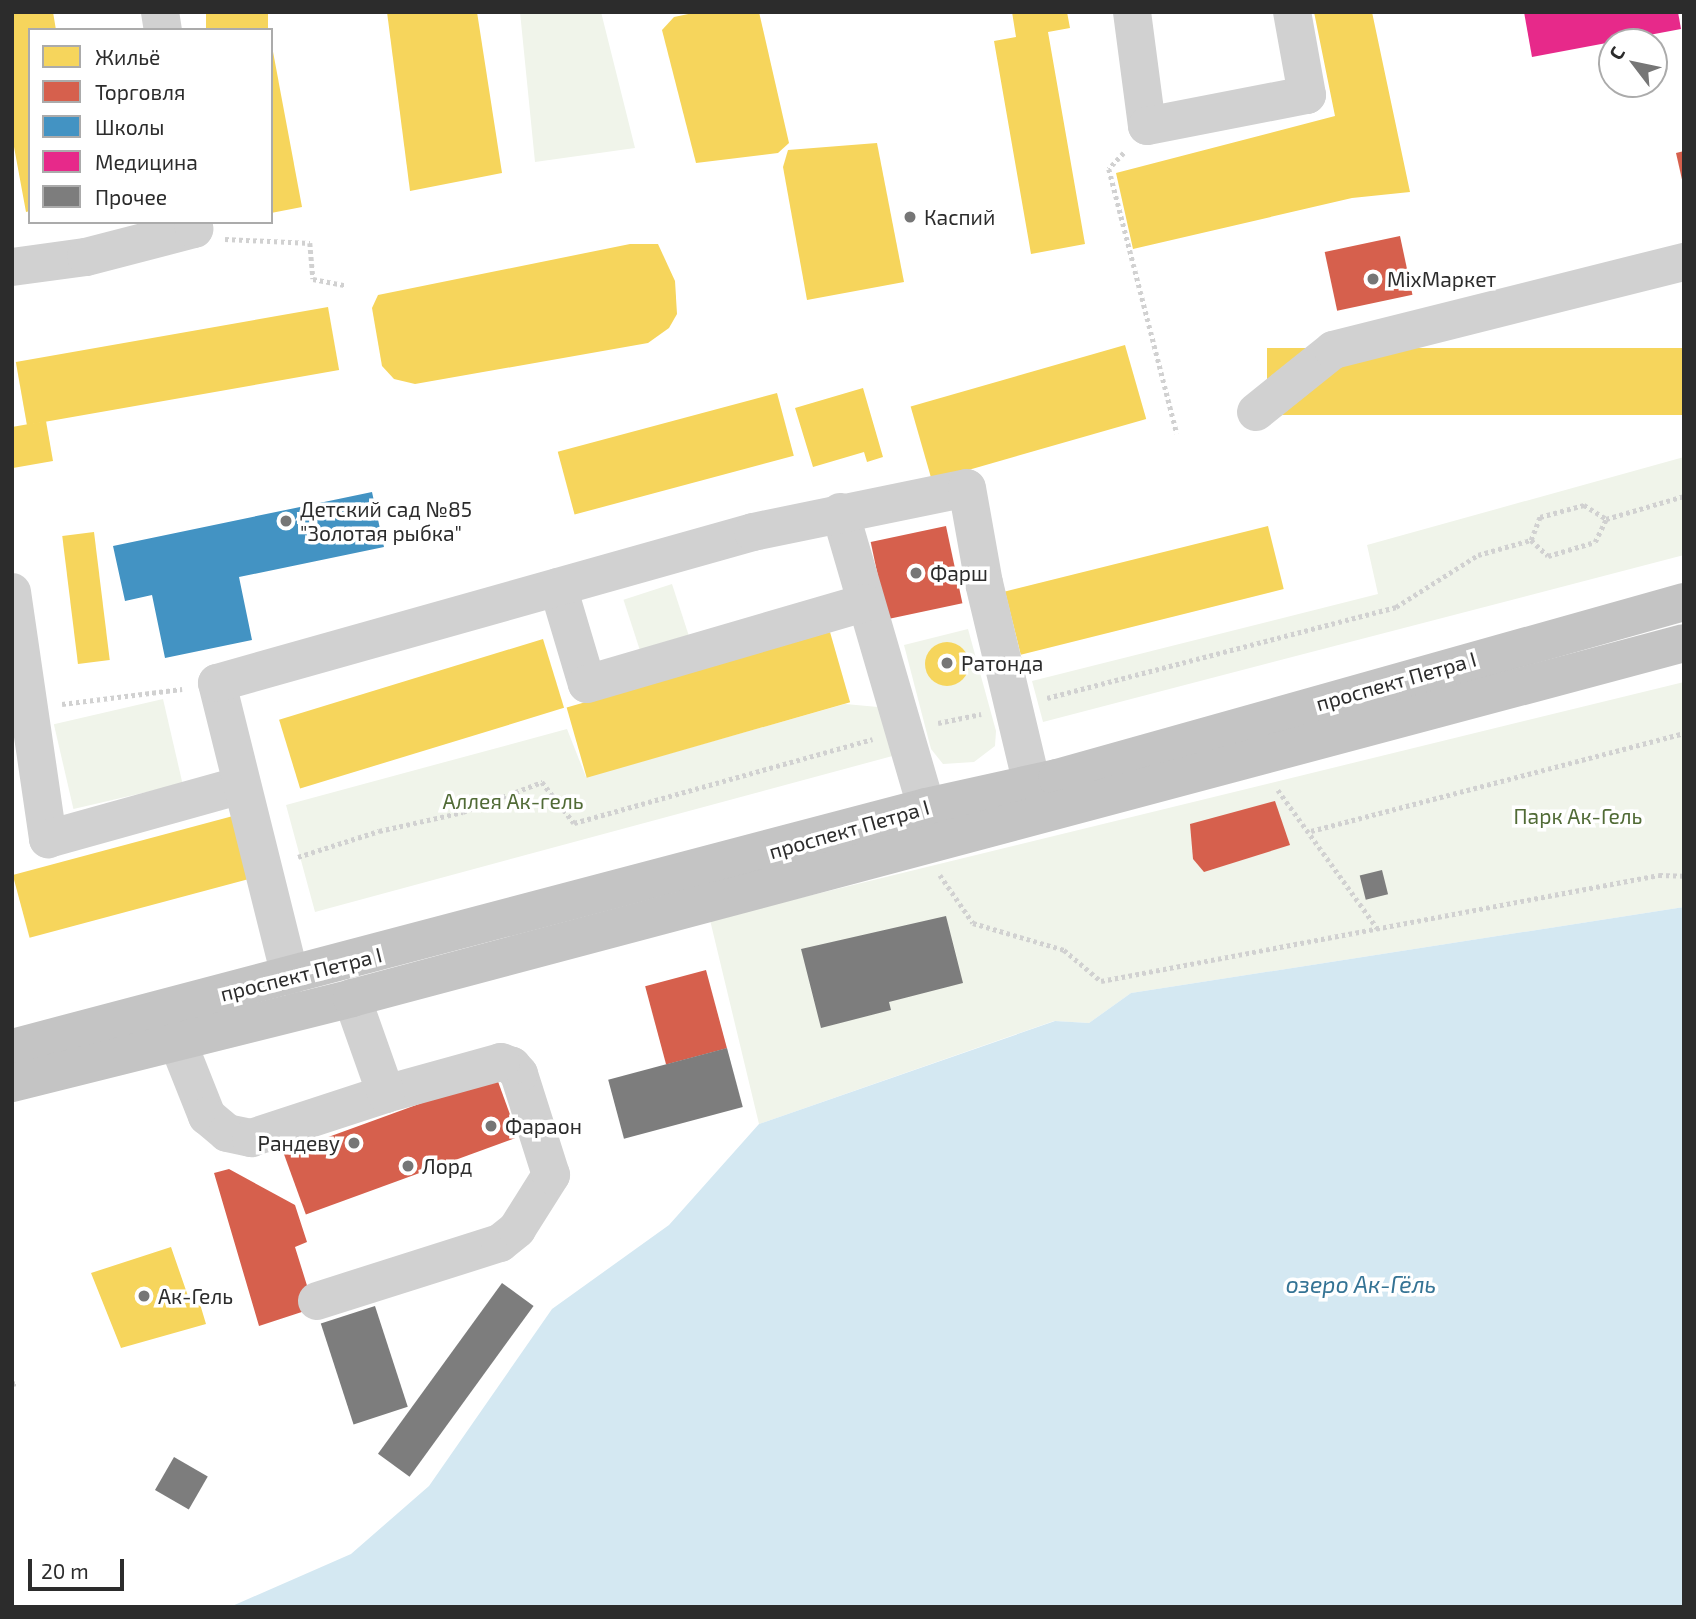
<!DOCTYPE html>
<html>
<head>
<meta charset="utf-8">
<style>
	body { margin:0 }
	#map { position:relative; width:1696px; height:1619px; overflow:hidden; background:#fff; font-family:"Exo 2",sans-serif }
	div>[style] { position:absolute }
	[style*='--x'] { left:calc(var(--x)*1px); top:calc(var(--y)*1px); width:calc(var(--w)*1px); rotate:calc(var(--a)*1deg) }
	.green>* { inset:0; background:#f0f4ea; transform-origin:0 0 }
	.water>* { inset:0; background:#d4e8f2 }
	.homes>* { inset:0; background:#f6d55c; transform-origin:0 0 }
	.round { border-radius:50% }
	.shops>* { inset:0; background:#d6604d; transform-origin:0 0 }
	.schools>* { inset:0; background:#4393c3 }
	.health>* { inset:0; background:#e7298a }
	.building>* { inset:0; background:#7d7d7d; transform-origin:0 0 }
	.path>* { height:4.5px; margin-top:-2.25px; transform-origin:0; background:repeating-linear-gradient(90deg,#d1d1d1 0 3.5px,transparent 0 7px) }
	.minor>* { height:38px; margin:-19px; padding:0 19px; transform-origin:19px; border-radius:19px; background:#d1d1d1 }
	.major>* { height:38px; margin:-19px; padding:0 19px; transform-origin:19px; border-radius:19px; background:#c4c4c4 }
	.dots>* { width:19px; height:19px; translate:-50% -50%; box-sizing:border-box; border:4px solid #fff; border-radius:50% }
	span { translate:-50% -50%; white-space:nowrap; text-align:center; line-height:1.15; -webkit-text-stroke:7px #fff; paint-order:stroke }
	.poi-label { font-size:21px; color:#2c2c2c }
	.left { translate:0 -50%; text-align:left }
	.right { translate:-100% -50%; text-align:right }
	.street-label { font-size:21px; color:#2c2c2c }
	.park-label { font-size:21px; color:#516b36 }
	.water-label { font-size:23px; color:#347394; font-style:italic }
	.frame { position:absolute; inset:0; border:14px solid #2c2c2c; pointer-events:none }
	.legend { position:absolute; left:28px; top:28px; width:245px; height:196px; box-sizing:border-box; background:#fff; border:2px solid #ababab; margin:0; padding:9px 12px; list-style:none; font-size:21px; color:#2c2c2c }
	.legend li { display:flex; align-items:center; gap:14px; height:35px }
	.legend b { width:35px; border:2px solid #ababab }
	.north { position:absolute; left:1598px; top:28px; width:70px; height:70px; box-sizing:border-box; background:#fff; border:2px solid #ababab; border-radius:50%; rotate:302deg; font-size:19px; font-weight:700; line-height:28px; text-align:center; color:#2c2c2c }
	.north::after { content:''; display:block; margin:auto; width:24px; height:32px; background:#767676; clip-path:polygon(50% 0,100% 100%,50% 72%,0 100%) }
	.scale { position:absolute; left:28px; top:1559px; width:96px; height:32px; box-sizing:border-box; border:4px solid #2c2c2c; border-top:0; padding-left:9px; font-size:21px; line-height:24px; white-space:nowrap; color:#2c2c2c; -webkit-text-stroke:5px #fff; paint-order:stroke }
</style>
</head>
<body>
<div id="map">
	<div class="green">
		<div style="clip-path:polygon(520px 12px,601px 12px,635px 148px,535px 162px)"></div>
		<div style="clip-path:polygon(1684px 457px,1684px 555px,1043px 722px,1032px 681px,1378px 594px,1367px 545px)"></div>
		<div style="left:672px;top:584px;width:59px;height:51px;rotate:72deg"></div>
		<div style="clip-path:polygon(968px 629px,996px 731px,995px 746px,974px 762px,943px 764px,931px 749px,904px 645px)"></div>
		<div style="clip-path:polygon(1684px 682px,1684px 907px,1131px 993px,1089px 1023px,1054px 1021px,759px 1124px,710px 920px)"></div>
		<div style="left:163px;top:699px;width:87px;height:112px;rotate:77deg"></div>
		<div style="clip-path:polygon(845px 704px,900px 709px,911px 751px,315px 912px,286px 805px,567px 729px,586px 777px)"></div>
	</div>
	<div class="water">
		<div style="clip-path:polygon(1684px 907px,1684px 1607px,230px 1607px,351px 1554px,429px 1486px,552px 1309px,669px 1225px,759px 1124px,1055px 1021px,1089px 1023px,1131px 993px)"></div>
	</div>
	<div class="homes">
		<div style="clip-path:polygon(12px 12px,53px 12px,56px 30px,30px 30px,30px 211px,26px 212px,12px 136px)"></div>
		<div style="left:206px;top:12px;width:62px;height:18px"></div>
		<div style="clip-path:polygon(387px 12px,477px 12px,502px 173px,410px 191px)"></div>
		<div style="clip-path:polygon(698px 12px,759px 12px,789px 143px,778px 153px,696px 163px,662px 30px,674px 17px)"></div>
		<div style="clip-path:polygon(1012px 12px,1067px 12px,1070px 28px,1048px 32px,1085px 244px,1031px 254px,994px 41px,1016px 37px)"></div>
		<div style="clip-path:polygon(1314px 12px,1372px 12px,1410px 192px,1352px 198px,1133px 249px,1116px 173px,1335px 116px)"></div>
		<div style="clip-path:polygon(271px 41px,302px 207px,271px 213px)"></div>
		<div style="clip-path:polygon(877px 143px,904px 282px,807px 300px,783px 167px,788px 150px)"></div>
		<div style="clip-path:polygon(630px 244px,658px 244px,675px 281px,677px 314px,669px 328px,648px 343px,415px 384px,394px 379px,382px 366px,372px 308px,378px 295px)"></div>
		<div style="left:328px;top:307px;width:64px;height:317px;rotate:80deg"></div>
		<div style="left:1125px;top:345px;width:77px;height:223px;rotate:74deg"></div>
		<div style="left:1684px;top:348px;width:67px;height:417px;rotate:90deg"></div>
		<div style="clip-path:polygon(863px 388px,883px 457px,867px 462px,864px 452px,813px 467px,795px 408px)"></div>
		<div style="left:777px;top:393px;width:65px;height:227px;rotate:75deg"></div>
		<div style="clip-path:polygon(46px 421px,53px 461px,13px 468px,12px 427px)"></div>
		<div style="left:1268px;top:526px;width:65px;height:271px;rotate:76deg"></div>
		<div style="left:94px;top:532px;width:129px;height:32px;rotate:83deg"></div>
		<div style="left:830px;top:632px;width:73px;height:274px;rotate:74deg"></div>
		<div style="left:543px;top:639px;width:72px;height:276px;rotate:73deg"></div>
		<div class="round" style="left:925px;top:642px;width:44px;height:44px"></div>
		<div style="left:233px;top:816px;width:65px;height:228px;rotate:75deg"></div>
		<div style="clip-path:polygon(171px 1247px,189px 1299px,197px 1294px,206px 1324px,121px 1348px,91px 1273px)"></div>
	</div>
	<div class="shops">
		<div style="clip-path:polygon(1684px 151px,1684px 183px,1683px 184px,1676px 153px)"></div>
		<div style="left:1400px;top:236px;width:60px;height:77px;rotate:78deg"></div>
		<div style="left:946px;top:526px;width:79px;height:77px;rotate:78deg"></div>
		<div style="clip-path:polygon(1275px 801px,1290px 845px,1204px 872px,1193px 859px,1190px 824px)"></div>
		<div style="left:706px;top:970px;width:81px;height:63px;rotate:75deg"></div>
		<div style="left:496px;top:1076px;width:65px;height:226px;rotate:70deg"></div>
		<div style="clip-path:polygon(229px 1169px,295px 1205px,307px 1242px,295px 1247px,314px 1308px,259px 1326px,214px 1173px)"></div>
	</div>
	<div class="schools">
		<div style="clip-path:polygon(372px 492px,384px 547px,239px 577px,252px 640px,165px 658px,152px 595px,125px 601px,113px 546px)"></div>
	</div>
	<div class="health">
		<div style="clip-path:polygon(1524px 12px,1678px 12px,1681px 29px,1532px 57px)"></div>
	</div>
	<div class="building">
		<div style="left:1382px;top:870px;width:25px;height:23px;rotate:76deg"></div>
		<div style="clip-path:polygon(946px 916px,963px 983px,889px 1002px,891px 1010px,821px 1028px,801px 949px)"></div>
		<div style="left:727px;top:1048px;width:61px;height:123px;rotate:75deg"></div>
		<div style="left:502px;top:1283px;width:39px;height:211px;rotate:36deg"></div>
		<div style="left:375px;top:1306px;width:106px;height:57px;rotate:72deg"></div>
		<div style="left:174px;top:1457px;width:39px;height:38px;rotate:30deg"></div>
	</div>
	<div class="path">
		<div style="--x:1124;--y:153;--w:22;--a:133"></div>
		<div style="--x:1109;--y:169;--w:273;--a:75.6"></div>
		<div style="--x:225;--y:239;--w:85;--a:2.7"></div>
		<div style="--x:310;--y:243;--w:36;--a:85"></div>
		<div style="--x:313;--y:279;--w:32;--a:11"></div>
		<div style="--x:1531;--y:540;--w:25;--a:-69"></div>
		<div style="--x:1540;--y:517;--w:46;--a:-15.3"></div>
		<div style="--x:1584;--y:505;--w:26;--a:32"></div>
		<div style="--x:1047;--y:698;--w:361;--a:-14.6"></div>
		<div style="--x:1396;--y:607;--w:97;--a:-32.4"></div>
		<div style="--x:1478;--y:555;--w:55;--a:-15.8"></div>
		<div style="--x:1531;--y:540;--w:23;--a:43"></div>
		<div style="--x:1548;--y:556;--w:49;--a:-16.6"></div>
		<div style="--x:1595;--y:542;--w:25;--a:-64"></div>
		<div style="--x:1606;--y:519;--w:81;--a:-16.4"></div>
		<div style="--x:62;--y:704;--w:121;--a:-7.1"></div>
		<div style="--x:938;--y:723;--w:44;--a:-11.8"></div>
		<div style="--x:1278;--y:790;--w:170;--a:54.3"></div>
		<div style="--x:1311;--y:831;--w:386;--a:-14.7"></div>
		<div style="--x:298;--y:857;--w:85;--a:-17.8"></div>
		<div style="--x:379;--y:831;--w:86;--a:-12.7"></div>
		<div style="--x:463;--y:812;--w:85;--a:-20.8"></div>
		<div style="--x:542;--y:782;--w:52;--a:52"></div>
		<div style="--x:574;--y:823;--w:310;--a:-15.7"></div>
		<div style="--x:940;--y:875;--w:58;--a:55.5"></div>
		<div style="--x:973;--y:923;--w:95;--a:16.5"></div>
		<div style="--x:1064;--y:950;--w:48;--a:40"></div>
		<div style="--x:1101;--y:981;--w:568;--a:-10.76"></div>
		<div style="--x:1659;--y:875;--w:25;--a:2"></div>
		<div style="--x:12;--y:1384;--w:5;--a:-11"></div>
	</div>
	<div class="minor">
		<div style="--x:160;--y:12;--w:18;--a:81"></div>
		<div style="--x:1132;--y:12;--w:115;--a:82.5"></div>
		<div style="--x:1147;--y:126;--w:163;--a:-11"></div>
		<div style="--x:1307;--y:95;--w:84;--a:-100.2"></div>
		<div style="--x:12;--y:267;--w:75;--a:-7.7"></div>
		<div style="--x:86;--y:257;--w:112;--a:-14.5"></div>
		<div style="--x:194;--y:229;--w:7;--a:-98"></div>
		<div style="--x:1256;--y:412;--w:99;--a:-38.8"></div>
		<div style="--x:1333;--y:350;--w:362;--a:-14.1"></div>
		<div style="--x:840;--y:512;--w:307;--a:73.7"></div>
		<div style="--x:558;--y:587;--w:101;--a:73.4"></div>
		<div style="--x:587;--y:684;--w:289;--a:-16.3"></div>
		<div style="--x:12;--y:592;--w:250;--a:81.7"></div>
		<div style="--x:48;--y:839;--w:201;--a:-15.6"></div>
		<div style="--x:290;--y:976;--w:302;--a:-104"></div>
		<div style="--x:217;--y:683;--w:557;--a:-15.73"></div>
		<div style="--x:753;--y:532;--w:218;--a:-11.6"></div>
		<div style="--x:967;--y:488;--w:97;--a:79.9"></div>
		<div style="--x:984;--y:583;--w:207;--a:76.6"></div>
		<div style="--x:178;--y:1043;--w:79;--a:68.3"></div>
		<div style="--x:207;--y:1116;--w:26;--a:40"></div>
		<div style="--x:227;--y:1133;--w:25;--a:12"></div>
		<div style="--x:251;--y:1138;--w:142;--a:-18.1"></div>
		<div style="--x:317;--y:1301;--w:192;--a:-17.6"></div>
		<div style="--x:500;--y:1243;--w:22;--a:-39"></div>
		<div style="--x:517;--y:1229;--w:64;--a:-57.8"></div>
		<div style="--x:551;--y:1175;--w:106;--a:-107.6"></div>
		<div style="--x:519;--y:1074;--w:11;--a:-131"></div>
		<div style="--x:512;--y:1066;--w:12;--a:-160"></div>
		<div style="--x:501;--y:1062;--w:119;--a:164.5"></div>
		<div style="--x:386;--y:1094;--w:102;--a:-109.5"></div>
	</div>
	<div class="major">
		<div style="--x:12;--y:1048;--w:945;--a:-14.77"></div>
		<div style="--x:926;--y:807;--w:134;--a:-12.5"></div>
		<div style="--x:1057;--y:778;--w:651;--a:-15.68"></div>
		<div style="--x:12;--y:1083;--w:350;--a:-14"></div>
		<div style="--x:352;--y:998;--w:1378;--a:-14.92"></div>
	</div>
	<div class="dots">
		<div style="left:910px;top:217px;background:#767676"></div>
		<div style="left:1373px;top:279px;background:#767676"></div>
		<div style="left:286px;top:521px;background:#767676"></div>
		<div style="left:916px;top:573px;background:#767676"></div>
		<div style="left:947px;top:663px;background:#767676"></div>
		<div style="left:491px;top:1126px;background:#767676"></div>
		<div style="left:354px;top:1143px;background:#767676"></div>
		<div style="left:408px;top:1166px;background:#767676"></div>
		<div style="left:144px;top:1296px;background:#767676"></div>
	</div>
	<div class="poi-label">
		<span class="left" style="left:924px;top:217px">Каспий</span>
		<span class="left" style="left:1387px;top:279px">MixМаркет</span>
		<span class="left" style="left:300px;top:521px">Детский сад №85<br>"Золотая рыбка"</span>
		<span class="left" style="left:930px;top:573px">Фарш</span>
		<span class="left" style="left:961px;top:663px">Ратонда</span>
		<span class="left" style="left:505px;top:1126px">Фараон</span>
		<span class="right" style="left:340px;top:1143px">Рандеву</span>
		<span class="left" style="left:422px;top:1166px">Лорд</span>
		<span class="left" style="left:158px;top:1296px">Ак-Гель</span>
	</div>
	<div class="street-label">
		<span style="left:1396px;top:681px;rotate:-16deg">проспект Петра I</span>
		<span style="left:849px;top:829px;rotate:-16deg">проспект Петра I</span>
		<span style="left:301px;top:974px;rotate:-14deg">проспект Петра I</span>
	</div>
	<div class="park-label">
		<span style="left:513px;top:801px">Аллея Ак-гель</span>
		<span style="left:1578px;top:816px">Парк Ак-Гель</span>
	</div>
	<div class="water-label">
		<span style="left:1361px;top:1284px">озеро Ак-Гёль</span>
	</div>
	<div class="frame"></div>
	<ul class="legend">
	<li><b style="height:19px;background:#f6d55c"></b>Жильё</li>
	<li><b style="height:19px;background:#d6604d"></b>Торговля</li>
	<li><b style="height:19px;background:#4393c3"></b>Школы</li>
	<li><b style="height:19px;background:#e7298a"></b>Медицина</li>
	<li><b style="height:19px;background:#7d7d7d"></b>Прочее</li>
	</ul>
	<div class="north">С</div>
	<div class="scale">20 m</div>
</div>
</body>
</html>
